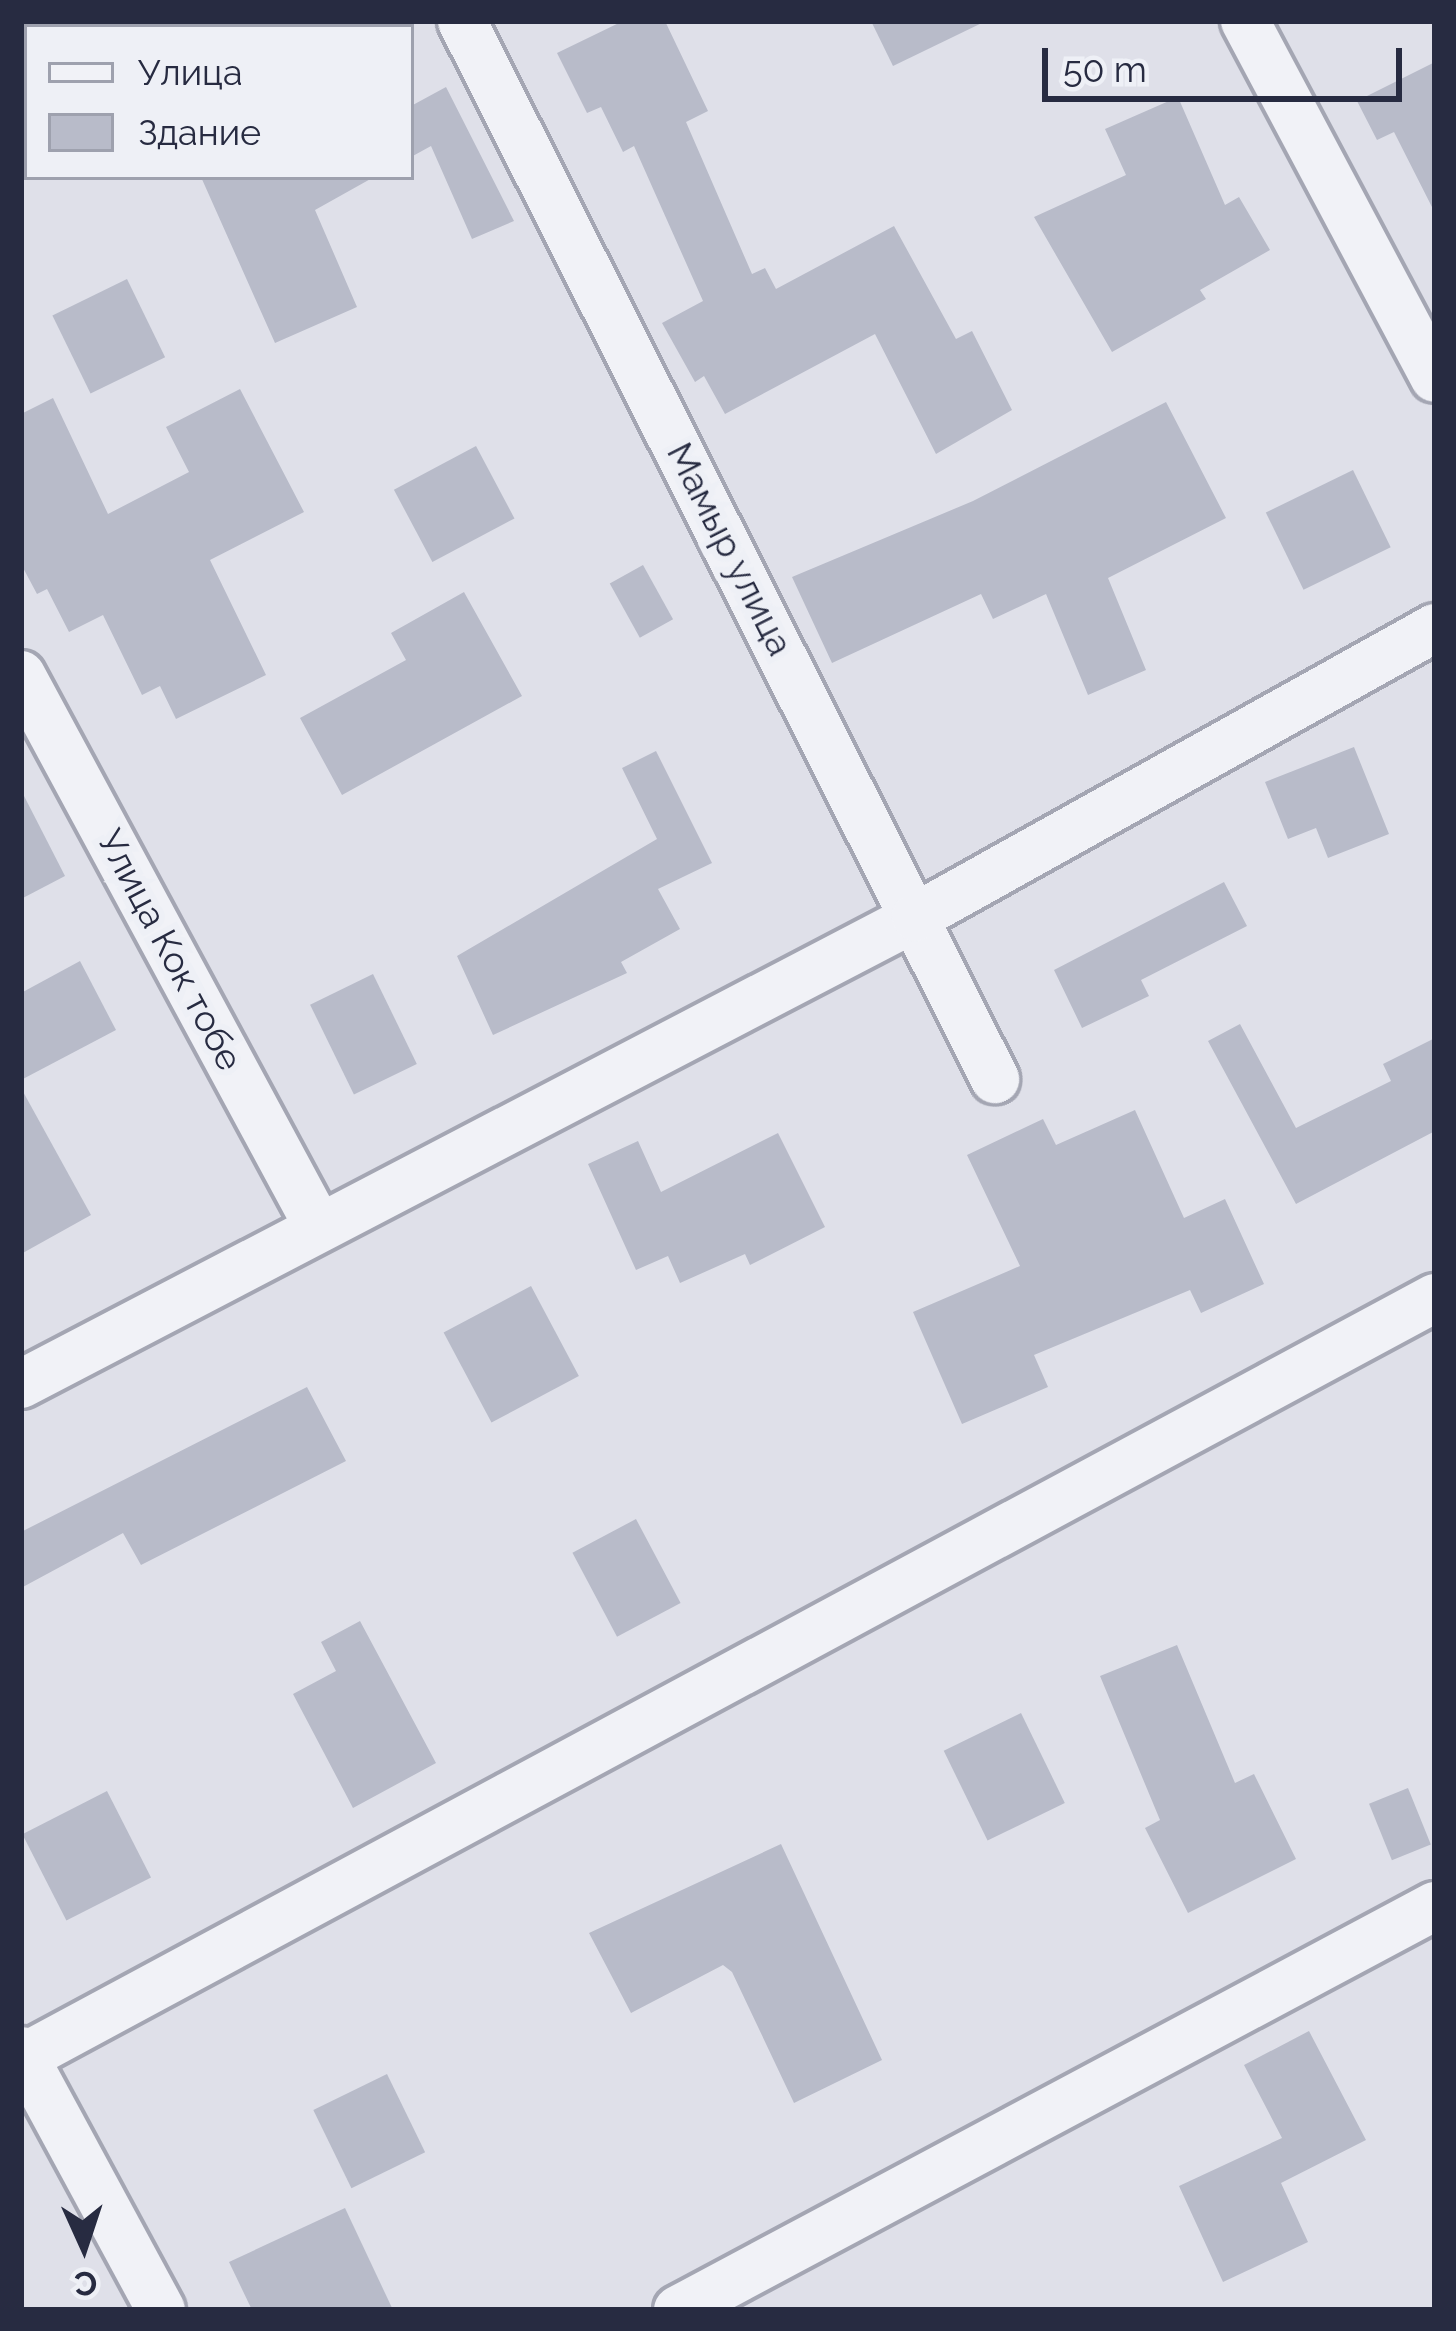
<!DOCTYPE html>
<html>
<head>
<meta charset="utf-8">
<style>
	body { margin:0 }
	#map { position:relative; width:1456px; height:2331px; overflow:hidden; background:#dfe0e9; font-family:Raleway,sans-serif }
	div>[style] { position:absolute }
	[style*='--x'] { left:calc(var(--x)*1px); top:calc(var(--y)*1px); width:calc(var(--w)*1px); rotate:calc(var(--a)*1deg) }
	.building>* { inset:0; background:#b8bbc9; transform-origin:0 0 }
	.roads { filter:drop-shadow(3px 0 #a4a6b3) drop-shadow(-3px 0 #a4a6b3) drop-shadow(0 3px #a4a6b3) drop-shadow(0 -3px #a4a6b3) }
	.minor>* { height:48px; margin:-24px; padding:0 24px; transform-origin:24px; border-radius:24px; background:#f1f2f7 }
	span { translate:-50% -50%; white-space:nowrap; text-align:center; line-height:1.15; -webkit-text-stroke:12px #eef0f6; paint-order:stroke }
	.street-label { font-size:36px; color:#272b41 }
	.frame { position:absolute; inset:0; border:24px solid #272b41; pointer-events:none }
	.legend { position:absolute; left:24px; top:24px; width:390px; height:156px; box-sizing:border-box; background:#eef0f6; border:3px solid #9ea1ae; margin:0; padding:15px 21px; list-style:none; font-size:36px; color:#272b41 }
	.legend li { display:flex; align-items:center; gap:24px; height:60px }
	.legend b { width:60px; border:3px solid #9ea1ae }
	.north { position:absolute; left:24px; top:2187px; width:120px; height:120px; -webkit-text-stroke:9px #eef0f6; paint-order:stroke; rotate:177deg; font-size:33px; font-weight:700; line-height:48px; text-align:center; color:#272b41 }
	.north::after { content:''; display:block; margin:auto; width:42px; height:54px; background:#272b41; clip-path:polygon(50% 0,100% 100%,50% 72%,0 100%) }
	.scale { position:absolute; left:1042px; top:48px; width:360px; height:54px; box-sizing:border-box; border:6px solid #272b41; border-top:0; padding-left:15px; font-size:36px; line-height:42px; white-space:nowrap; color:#272b41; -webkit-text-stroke:9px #eef0f6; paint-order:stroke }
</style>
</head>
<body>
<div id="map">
	<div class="building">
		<div style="clip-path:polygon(623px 21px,665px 21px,708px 111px,686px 122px,752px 274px,765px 268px,776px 289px,894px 226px,956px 339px,972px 331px,1012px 410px,936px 454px,875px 334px,725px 414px,704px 376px,695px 382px,662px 323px,703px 301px,634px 146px,623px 152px,601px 107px,587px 113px,557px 53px)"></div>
		<div style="clip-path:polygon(871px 21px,986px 21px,893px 66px)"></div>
		<div style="clip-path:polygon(1435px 62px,1435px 213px,1394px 132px,1377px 140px,1357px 101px)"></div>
		<div style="clip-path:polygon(446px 87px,514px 221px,472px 239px,431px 146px,411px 157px,411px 106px)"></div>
		<div style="clip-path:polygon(1178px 97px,1225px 205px,1239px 197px,1270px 250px,1200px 290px,1206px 299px,1112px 352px,1034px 217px,1126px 175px,1105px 129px)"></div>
		<div style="clip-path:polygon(201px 177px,374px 177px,315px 210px,357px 307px,275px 343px)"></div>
		<div style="left:127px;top:279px;width:87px;height:83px;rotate:64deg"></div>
		<div style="clip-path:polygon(240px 389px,304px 512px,210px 560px,266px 675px,176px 719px,160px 686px,142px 695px,103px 615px,69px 632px,47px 589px,37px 594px,21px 564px,21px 414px,53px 398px,108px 514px,189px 472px,166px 427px)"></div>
		<div style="clip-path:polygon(1166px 402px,1226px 518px,1108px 578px,1146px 670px,1088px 695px,1046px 594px,993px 619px,981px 594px,832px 663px,792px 577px,973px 501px)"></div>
		<div style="left:476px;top:446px;width:82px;height:93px;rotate:62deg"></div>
		<div style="left:1353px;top:470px;width:86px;height:97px;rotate:64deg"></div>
		<div style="left:643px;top:565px;width:62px;height:38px;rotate:61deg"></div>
		<div style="clip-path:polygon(464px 592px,522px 696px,342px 795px,300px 718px,406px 660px,391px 633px)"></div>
		<div style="clip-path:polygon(1354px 747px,1389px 834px,1328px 858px,1316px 828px,1288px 839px,1265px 782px)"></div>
		<div style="clip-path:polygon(656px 751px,712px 863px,658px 889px,680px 929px,621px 962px,627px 973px,493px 1035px,457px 956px,657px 839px,622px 768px)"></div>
		<div style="clip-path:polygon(21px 790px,65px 876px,21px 899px)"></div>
		<div style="clip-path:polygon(1224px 882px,1247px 926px,1141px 980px,1149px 996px,1082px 1028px,1054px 970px)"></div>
		<div style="clip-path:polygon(80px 961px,116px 1030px,21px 1080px,21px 993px)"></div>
		<div style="left:373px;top:974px;width:100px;height:70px;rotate:64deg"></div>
		<div style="clip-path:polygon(1240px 1024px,1296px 1128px,1391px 1081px,1383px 1064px,1435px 1038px,1435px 1131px,1296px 1204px,1208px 1041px)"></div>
		<div style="clip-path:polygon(21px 1088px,91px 1215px,21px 1254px)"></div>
		<div style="clip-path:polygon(1135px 1110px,1184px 1218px,1225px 1199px,1264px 1284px,1201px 1313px,1190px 1290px,1034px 1355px,1048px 1387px,962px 1424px,913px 1312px,1020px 1266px,967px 1155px,1043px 1119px,1056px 1145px)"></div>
		<div style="clip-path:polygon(778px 1133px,825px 1227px,750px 1265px,745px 1254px,680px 1283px,668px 1256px,636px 1270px,588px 1164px,638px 1141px,661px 1192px)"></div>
		<div style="left:531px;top:1286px;width:102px;height:99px;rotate:62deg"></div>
		<div style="clip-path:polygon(307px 1387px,346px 1461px,141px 1565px,123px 1533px,21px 1588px,21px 1532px)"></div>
		<div style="left:636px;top:1519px;width:95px;height:72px;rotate:62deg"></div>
		<div style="clip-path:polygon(360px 1621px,436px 1763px,353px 1808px,293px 1694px,336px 1671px,321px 1642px)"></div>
		<div style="clip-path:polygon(1177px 1645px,1235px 1783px,1254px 1774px,1296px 1859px,1188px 1913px,1145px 1828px,1160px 1820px,1100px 1676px)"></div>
		<div style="left:1021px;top:1713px;width:100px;height:86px;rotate:64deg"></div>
		<div style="left:1408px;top:1788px;width:61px;height:42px;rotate:68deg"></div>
		<div style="left:107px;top:1791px;width:97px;height:95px;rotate:63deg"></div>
		<div style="clip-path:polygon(781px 1844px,882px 2060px,794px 2103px,732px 1972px,723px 1965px,631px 2013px,589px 1933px)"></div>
		<div style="clip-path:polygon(1309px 2031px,1366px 2140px,1281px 2183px,1308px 2242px,1223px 2282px,1179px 2186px,1282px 2138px,1244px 2065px)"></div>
		<div style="left:387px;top:2074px;width:87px;height:82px;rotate:64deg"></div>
		<div style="clip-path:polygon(345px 2208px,393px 2310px,252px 2310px,229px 2262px)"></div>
	</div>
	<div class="roads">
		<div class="minor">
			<div style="--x:462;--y:21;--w:1185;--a:63.26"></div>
			<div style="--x:1245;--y:21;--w:404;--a:62"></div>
			<div style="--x:21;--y:675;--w:626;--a:61.67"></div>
			<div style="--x:21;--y:1384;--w:1010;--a:-27.55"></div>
			<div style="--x:916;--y:917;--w:594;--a:-29.11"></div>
			<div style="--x:21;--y:2051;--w:294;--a:61.6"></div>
			<div style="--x:21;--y:2059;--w:1606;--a:-28.29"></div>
			<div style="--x:678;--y:2310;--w:858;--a:-28.09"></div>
		</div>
	</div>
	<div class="street-label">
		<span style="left:730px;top:549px;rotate:63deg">Мамыр улица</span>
		<span style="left:170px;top:950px;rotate:62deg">Улица Кок тобе</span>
	</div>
	<div class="frame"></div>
	<ul class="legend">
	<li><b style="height:15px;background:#f1f2f7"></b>Улица</li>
	<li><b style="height:33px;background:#b8bbc9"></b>Здание</li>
	</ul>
	<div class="north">С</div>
	<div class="scale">50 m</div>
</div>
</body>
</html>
